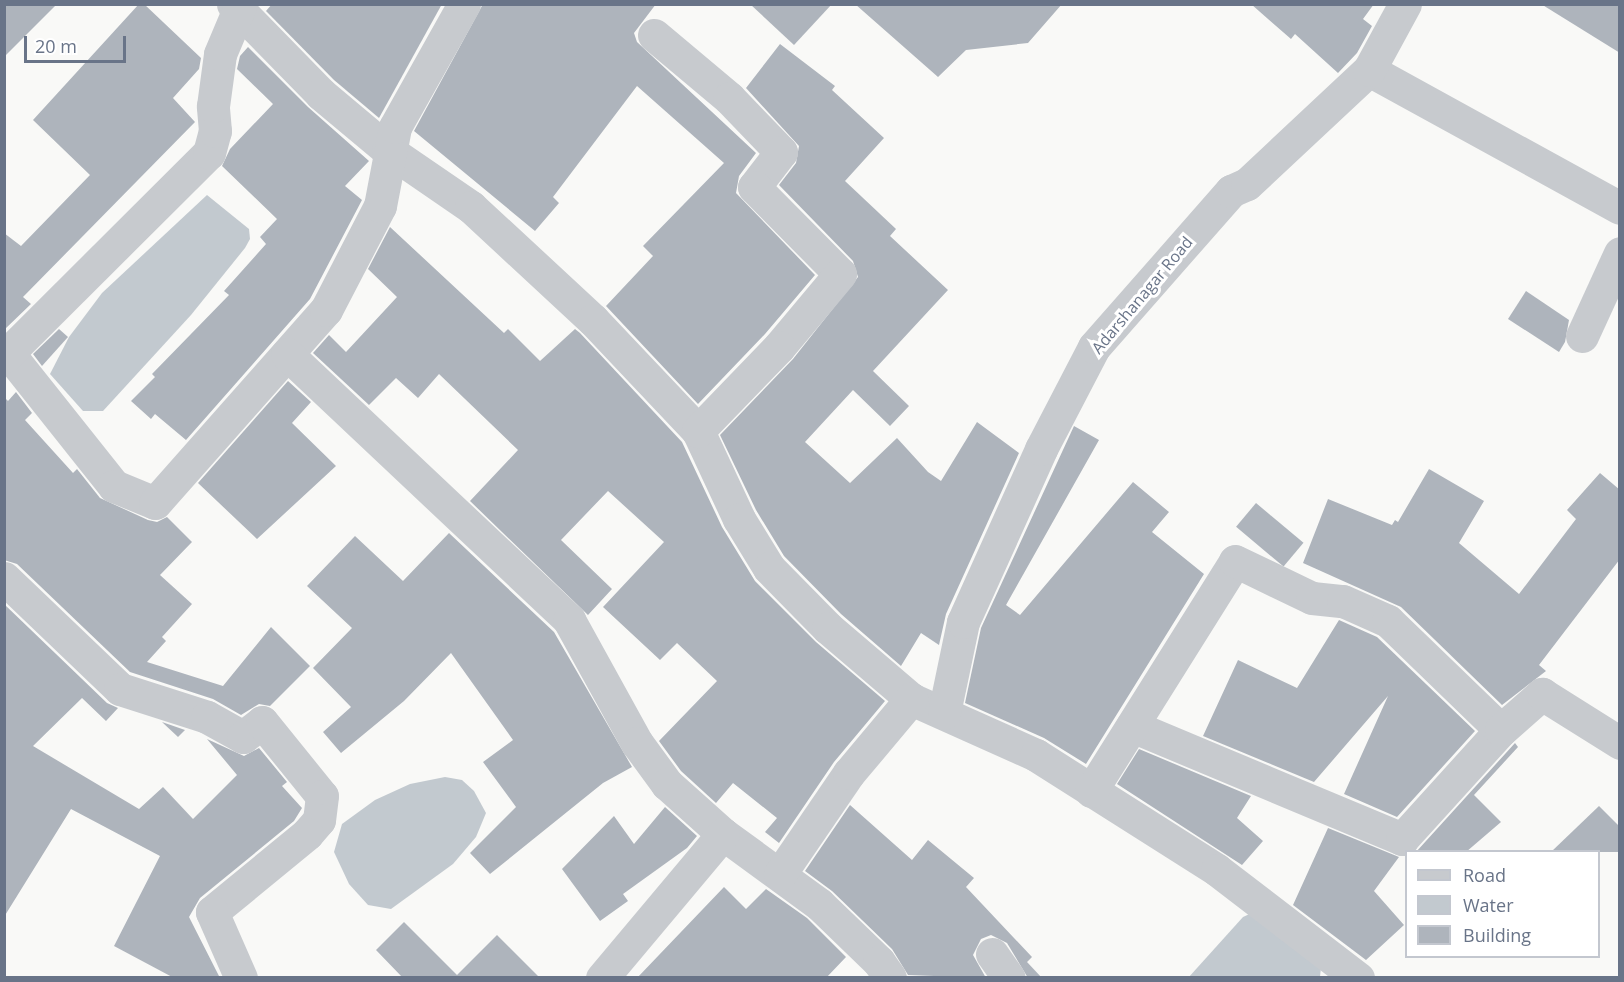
<!DOCTYPE html>
<html>
<head>
<meta charset="utf-8">
<style>
	body { margin:0 }
	#map { position:relative; width:1624px; height:982px; overflow:hidden; background:#f9f9f7; font-family:"Open Sans",sans-serif }
	div>[style] { position:absolute }
	[style*='--x'] { left:calc(var(--x)*1px); top:calc(var(--y)*1px); width:calc(var(--w)*1px); rotate:calc(var(--a)*1deg) }
	.water>* { inset:0; background:#c2c9cf }
	.building>* { inset:0; background:#aeb4bc; transform-origin:0 0 }
	.minor>* { height:33px; margin:-16.5px; padding:0 16.5px; transform-origin:16.5px; border-radius:16.5px; background:#c7cace }
	span { translate:-50% -50%; white-space:nowrap; text-align:center; line-height:1.15; -webkit-text-stroke:6px #fff; paint-order:stroke }
	.street-label { font-size:16px; color:#697488 }
	.frame { position:absolute; inset:0; border:6px solid #697488; pointer-events:none }
	.legend { position:absolute; left:1405px; top:850px; width:195px; height:108px; box-sizing:border-box; background:#fff; border:2px solid #c3c7cf; margin:0; padding:8px 10px; list-style:none; font-size:18px; color:#697488 }
	.legend li { display:flex; align-items:center; gap:12px; height:30px }
	.legend b { width:30px; border:2px solid #c3c7cf }
	.scale { position:absolute; left:24px; top:36px; width:102px; height:27px; box-sizing:border-box; border:3px solid #697488; border-top:0; padding-left:8px; font-size:18px; line-height:21px; white-space:nowrap; color:#697488; -webkit-text-stroke:4px #fff; paint-order:stroke }
</style>
</head>
<body>
<div id="map">
	<div class="water">
		<div style="clip-path:polygon(207px 195px,249px 229px,250px 239px,245px 248px,191px 315px,103px 411px,83px 411px,50px 374px,69px 337px,102px 293px)"></div>
		<div style="clip-path:polygon(445px 777px,462px 780px,474px 791px,486px 813px,476px 837px,453px 864px,391px 909px,368px 905px,349px 884px,334px 852px,342px 824px,375px 800px,410px 784px)"></div>
		<div style="clip-path:polygon(1256px 911px,1321px 967px,1320px 977px,1188px 978px,1243px 917px)"></div>
	</div>
	<div class="building">
		<div style="clip-path:polygon(4px 4px,57px 4px,4px 57px)"></div>
		<div style="clip-path:polygon(139px 4px,144px 4px,201px 58px,199px 69px,173px 98px,195px 122px,23px 297px,31px 304px,4px 330px,4px 233px,21px 246px,90px 175px,33px 120px)"></div>
		<div style="clip-path:polygon(272px 4px,442px 4px,379px 118px,334px 80px,266px 11px)"></div>
		<div style="clip-path:polygon(483px 4px,656px 4px,634px 33px,637px 42px,756px 153px,739px 176px,736px 193px,815px 275px,765px 334px,698px 404px,606px 306px,653px 256px,643px 246px,724px 163px,637px 86px,553px 197px,559px 203px,535px 231px,414px 131px)"></div>
		<div style="clip-path:polygon(750px 4px,832px 4px,794px 45px)"></div>
		<div style="clip-path:polygon(855px 4px,1062px 4px,1028px 43px,966px 50px,938px 77px)"></div>
		<div style="clip-path:polygon(1251px 4px,1374px 4px,1363px 19px,1372px 26px,1357px 53px,1338px 73px,1295px 34px,1291px 39px)"></div>
		<div style="clip-path:polygon(1541px 4px,1620px 4px,1620px 53px)"></div>
		<div style="clip-path:polygon(780px 44px,835px 86px,832px 90px,884px 138px,845px 181px,896px 229px,890px 236px,948px 290px,873px 371px,909px 406px,890px 426px,853px 390px,805px 442px,850px 483px,897px 438px,928px 472px,941px 481px,977px 422px,1019px 453px,946px 614px,939px 645px,921px 633px,901px 666px,841px 614px,784px 556px,756px 510px,720px 435px,793px 359px,858px 277px,853px 261px,779px 185px,796px 163px,799px 146px,746px 88px)"></div>
		<div style="clip-path:polygon(248px 47px,308px 107px,369px 161px,345px 186px,362px 200px,310px 299px,186px 440px,155px 414px,151px 419px,131px 401px,155px 377px,152px 374px,229px 295px,224px 291px,266px 244px,260px 237px,277px 219px,222px 166px,230px 149px,273px 104px,237px 69px,240px 56px)"></div>
		<div style="clip-path:polygon(390px 227px,504px 333px,508px 329px,540px 361px,575px 329px,580px 333px,682px 442px,722px 527px,755px 581px,816px 642px,885px 701px,834px 762px,779px 843px,765px 832px,777px 818px,733px 783px,716px 803px,681px 771px,659px 741px,717px 681px,677px 643px,660px 660px,603px 607px,664px 542px,608px 491px,561px 540px,612px 589px,588px 615px,470px 501px,518px 450px,439px 374px,418px 398px,396px 378px,369px 405px,313px 353px,329px 335px,346px 352px,397px 297px,368px 269px)"></div>
		<div style="clip-path:polygon(1526px 291px,1569px 320px,1565px 342px,1559px 352px,1508px 319px)"></div>
		<div style="clip-path:polygon(59px 329px,68px 337px,42px 366px,33px 354px)"></div>
		<div style="clip-path:polygon(288px 381px,311px 402px,292px 423px,336px 466px,257px 539px,198px 483px)"></div>
		<div style="clip-path:polygon(16px 392px,32px 413px,25px 420px,73px 473px,77px 469px,100px 498px,148px 520px,157px 522px,167px 517px,192px 542px,160px 575px,192px 604px,162px 637px,166px 641px,147px 662px,223px 686px,271px 627px,310px 666px,270px 706px,259px 704px,241px 715px,213px 699px,130px 672px,17px 564px,4px 560px,4px 397px,8px 401px)"></div>
		<div style="clip-path:polygon(1074px 426px,1099px 440px,1006px 605px,1020px 615px,1133px 482px,1169px 512px,1152px 532px,1204px 574px,1086px 764px,1044px 738px,965px 703px,981px 628px)"></div>
		<div style="clip-path:polygon(1429px 469px,1484px 501px,1459px 543px,1519px 594px,1576px 519px,1567px 510px,1600px 473px,1620px 490px,1620px 559px,1539px 665px,1546px 671px,1502px 705px,1401px 607px,1303px 563px,1328px 499px,1392px 525px,1395px 520px,1398px 522px)"></div>
		<div style="left:1256px;top:503px;width:62px;height:31px;rotate:40deg"></div>
		<div style="clip-path:polygon(449px 533px,554px 632px,632px 767px,603px 783px,490px 874px,470px 853px,516px 807px,483px 762px,513px 740px,451px 653px,404px 701px,341px 753px,323px 732px,351px 707px,313px 668px,352px 628px,307px 586px,355px 536px,403px 581px)"></div>
		<div style="clip-path:polygon(4px 604px,107px 703px,118px 708px,106px 721px,82px 698px,33px 746px,139px 809px,163px 787px,193px 819px,237px 775px,207px 739px,244px 756px,259px 748px,287px 782px,282px 786px,302px 808px,294px 821px,200px 898px,189px 917px,220px 978px,174px 978px,114px 946px,160px 856px,71px 809px,4px 917px)"></div>
		<div style="clip-path:polygon(1339px 620px,1377px 637px,1475px 731px,1397px 817px,1344px 794px,1388px 696px,1314px 782px,1203px 736px,1238px 660px,1297px 688px)"></div>
		<div style="clip-path:polygon(162px 722px,185px 730px,178px 737px)"></div>
		<div style="clip-path:polygon(1515px 743px,1518px 747px,1474px 795px,1501px 822px,1466px 852px,1416px 852px)"></div>
		<div style="clip-path:polygon(1139px 749px,1251px 796px,1237px 818px,1263px 841px,1242px 865px,1117px 784px)"></div>
		<div style="clip-path:polygon(850px 805px,912px 860px,928px 840px,974px 878px,966px 887px,1032px 957px,1027px 962px,1042px 978px,1028px 978px,1007px 943px,991px 935px,981px 939px,973px 955px,986px 978px,908px 975px,892px 949px,832px 891px,805px 871px)"></div>
		<div style="clip-path:polygon(1599px 806px,1620px 827px,1620px 852px,1551px 852px)"></div>
		<div style="clip-path:polygon(665px 807px,697px 836px,687px 848px,623px 894px,628px 901px,600px 921px,562px 869px,614px 816px,634px 844px)"></div>
		<div style="clip-path:polygon(1328px 828px,1399px 857px,1374px 891px,1404px 925px,1366px 960px,1293px 905px)"></div>
		<div style="clip-path:polygon(724px 887px,746px 909px,766px 889px,807px 918px,846px 957px,826px 978px,637px 978px)"></div>
		<div style="clip-path:polygon(404px 922px,457px 975px,497px 935px,540px 978px,403px 978px,376px 950px)"></div>
	</div>
	<div class="minor">
		<div style="--x:233;--y:4;--w:126;--a:45.6"></div>
		<div style="--x:321;--y:94;--w:87;--a:39.9"></div>
		<div style="--x:388;--y:150;--w:101;--a:34.5"></div>
		<div style="--x:471;--y:207;--w:166;--a:42.8"></div>
		<div style="--x:593;--y:320;--w:153;--a:46.6"></div>
		<div style="--x:698;--y:431;--w:97;--a:65"></div>
		<div style="--x:739;--y:519;--w:57;--a:58.5"></div>
		<div style="--x:769;--y:568;--w:84;--a:45.5"></div>
		<div style="--x:828;--y:628;--w:109;--a:40.5"></div>
		<div style="--x:911;--y:699;--w:137;--a:24.1"></div>
		<div style="--x:1036;--y:755;--w:214;--a:32.4"></div>
		<div style="--x:1217;--y:870;--w:178;--a:37.5"></div>
		<div style="--x:654;--y:35;--w:98;--a:40"></div>
		<div style="--x:729;--y:98;--w:75;--a:46.1"></div>
		<div style="--x:781;--y:152;--w:44;--a:127.6"></div>
		<div style="--x:754;--y:187;--w:122;--a:45.3"></div>
		<div style="--x:840;--y:274;--w:95;--a:129.9"></div>
		<div style="--x:779;--y:347;--w:117;--a:134"></div>
		<div style="--x:1369;--y:70;--w:286;--a:28.8"></div>
		<div style="--x:1582;--y:336;--w:91;--a:-65.4"></div>
		<div style="--x:9;--y:354;--w:169;--a:51.5"></div>
		<div style="--x:114;--y:486;--w:44;--a:22.5"></div>
		<div style="--x:155;--y:503;--w:258;--a:-48.5"></div>
		<div style="--x:326;--y:310;--w:117;--a:-62.6"></div>
		<div style="--x:380;--y:206;--w:80;--a:-79.2"></div>
		<div style="--x:395;--y:127;--w:141;--a:-60.7"></div>
		<div style="--x:287;--y:354;--w:388;--a:43.3"></div>
		<div style="--x:569;--y:620;--w:141;--a:61.1"></div>
		<div style="--x:637;--y:743;--w:51;--a:53.8"></div>
		<div style="--x:667;--y:784;--w:75;--a:41.8"></div>
		<div style="--x:723;--y:834;--w:119;--a:36.1"></div>
		<div style="--x:819;--y:904;--w:83;--a:44"></div>
		<div style="--x:879;--y:962;--w:19;--a:55"></div>
		<div style="--x:4;--y:357;--w:289;--a:-44.9"></div>
		<div style="--x:209;--y:153;--w:23;--a:-75"></div>
		<div style="--x:215;--y:131;--w:25;--a:-95"></div>
		<div style="--x:213;--y:106;--w:52;--a:-82.3"></div>
		<div style="--x:220;--y:54;--w:54;--a:-67.2"></div>
		<div style="--x:4;--y:578;--w:161;--a:43.7"></div>
		<div style="--x:120;--y:689;--w:91;--a:17.8"></div>
		<div style="--x:207;--y:717;--w:41;--a:29.1"></div>
		<div style="--x:243;--y:737;--w:24;--a:-38"></div>
		<div style="--x:262;--y:722;--w:95;--a:51"></div>
		<div style="--x:322;--y:796;--w:24;--a:97"></div>
		<div style="--x:319;--y:820;--w:18;--a:131"></div>
		<div style="--x:307;--y:834;--w:123;--a:140.6"></div>
		<div style="--x:212;--y:912;--w:72;--a:66.3"></div>
		<div style="--x:944;--y:713;--w:93;--a:-78.2"></div>
		<div style="--x:963;--y:622;--w:190;--a:-65.7"></div>
		<div style="--x:1041;--y:449;--w:115;--a:-62.5"></div>
		<div style="--x:1094;--y:347;--w:208;--a:-48.7"></div>
		<div style="--x:1231;--y:191;--w:17;--a:-24"></div>
		<div style="--x:1247;--y:184;--w:167;--a:-43.1"></div>
		<div style="--x:1369;--y:70;--w:75;--a:-61.4"></div>
		<div style="--x:1132;--y:726;--w:293;--a:22.7"></div>
		<div style="--x:1402;--y:839;--w:147;--a:-47.8"></div>
		<div style="--x:1091;--y:791;--w:271;--a:-57.9"></div>
		<div style="--x:1235;--y:561;--w:85;--a:25.7"></div>
		<div style="--x:1312;--y:598;--w:31;--a:6"></div>
		<div style="--x:1343;--y:601;--w:49;--a:24"></div>
		<div style="--x:1388;--y:621;--w:157;--a:44"></div>
		<div style="--x:1501;--y:730;--w:55;--a:-41.3"></div>
		<div style="--x:1542;--y:694;--w:92;--a:32.1"></div>
		<div style="--x:780;--y:874;--w:122;--a:-55.7"></div>
		<div style="--x:849;--y:773;--w:97;--a:-50"></div>
		<div style="--x:992;--y:954;--w:29;--a:55"></div>
		<div style="--x:602;--y:978;--w:188;--a:-50"></div>
	</div>
	<div class="street-label">
		<span style="left:1142px;top:295px;rotate:-50deg">Adarshanagar Road</span>
	</div>
	<div class="frame"></div>
	<ul class="legend">
	<li><b style="height:8px;background:#c7cace"></b>Road</li>
	<li><b style="height:16px;background:#c2c9cf"></b>Water</li>
	<li><b style="height:16px;background:#aeb4bc"></b>Building</li>
	</ul>
	<div class="scale">20 m</div>
</div>
</body>
</html>
